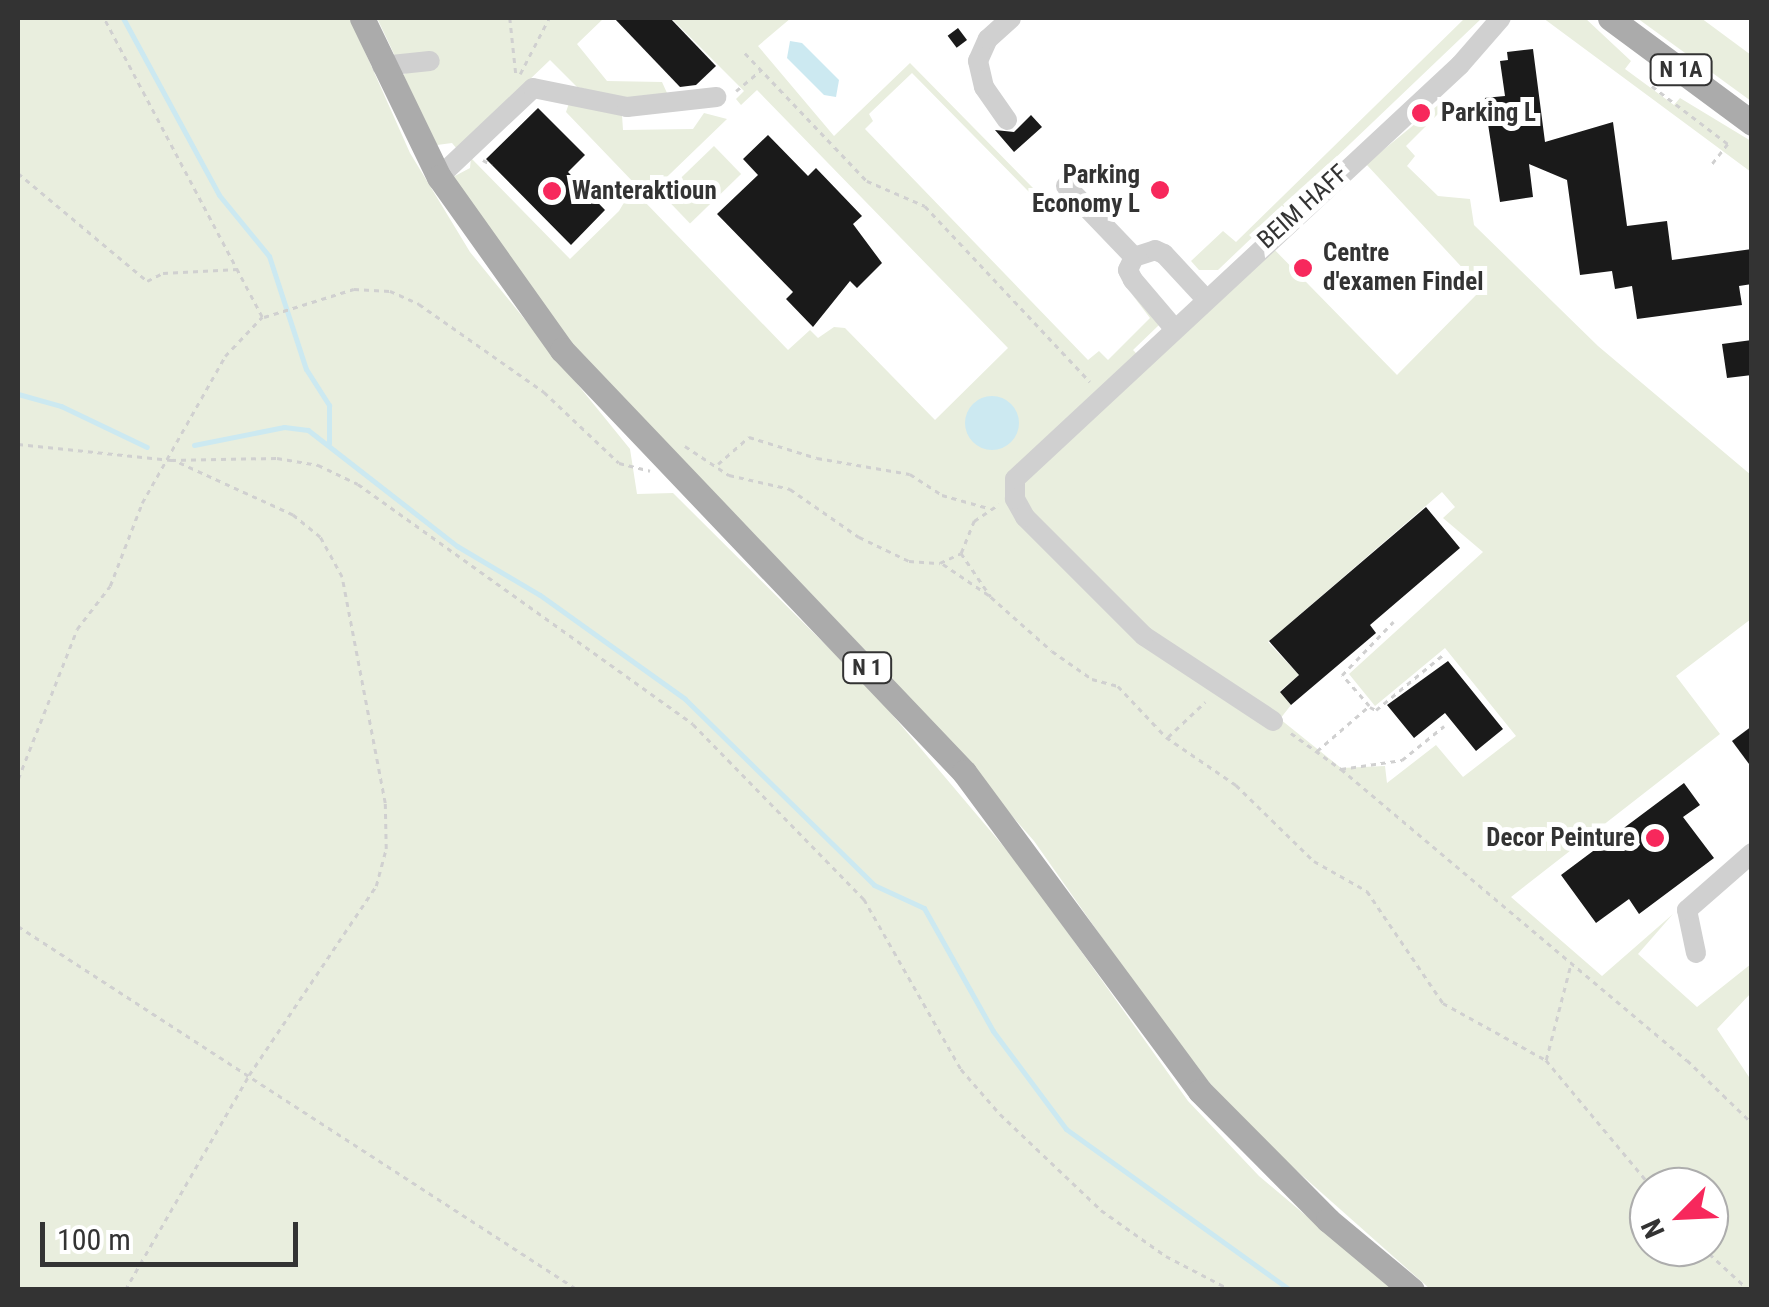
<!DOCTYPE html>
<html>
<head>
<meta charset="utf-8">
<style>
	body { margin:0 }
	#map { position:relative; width:1769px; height:1307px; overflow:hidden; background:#fff; font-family:"Roboto Condensed",sans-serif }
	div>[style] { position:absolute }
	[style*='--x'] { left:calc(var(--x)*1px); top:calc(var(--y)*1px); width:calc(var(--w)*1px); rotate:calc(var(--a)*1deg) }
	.green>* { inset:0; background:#e9eede; transform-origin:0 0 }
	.water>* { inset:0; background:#cce9f1 }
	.round { border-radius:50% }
	.stream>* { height:5px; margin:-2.5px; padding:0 2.5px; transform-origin:2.5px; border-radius:2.5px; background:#cce9f1 }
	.building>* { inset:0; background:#1a1a1a; transform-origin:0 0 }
	.path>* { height:2.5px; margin-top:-1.25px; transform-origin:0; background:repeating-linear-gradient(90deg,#d0d0d0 0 5px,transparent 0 10px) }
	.minor>* { height:20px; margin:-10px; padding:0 10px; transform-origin:10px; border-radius:10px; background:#d0d0d0 }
	.major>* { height:25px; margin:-12.5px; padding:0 12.5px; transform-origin:12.5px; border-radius:12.5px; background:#ababab }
	.dots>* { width:28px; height:28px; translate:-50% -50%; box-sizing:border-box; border:5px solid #fff; border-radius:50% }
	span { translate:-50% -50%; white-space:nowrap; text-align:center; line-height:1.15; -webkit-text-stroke:10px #fff; paint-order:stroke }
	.shield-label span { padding:2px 8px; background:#fff; border:2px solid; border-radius:8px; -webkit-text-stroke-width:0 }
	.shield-label { font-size:22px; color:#333; font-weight:700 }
	.poi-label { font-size:25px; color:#333; font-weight:700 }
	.left { translate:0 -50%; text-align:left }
	.right { translate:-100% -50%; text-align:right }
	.street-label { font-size:25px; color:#333 }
	.frame { position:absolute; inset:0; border:20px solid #333; pointer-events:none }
	.north { position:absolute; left:1629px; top:1167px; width:100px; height:100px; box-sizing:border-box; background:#fff; border:2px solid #adadad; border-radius:50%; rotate:246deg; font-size:28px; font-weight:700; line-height:40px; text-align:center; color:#333 }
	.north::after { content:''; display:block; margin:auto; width:35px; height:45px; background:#f7285c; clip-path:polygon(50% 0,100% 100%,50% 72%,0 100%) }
	.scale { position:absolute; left:40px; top:1222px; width:258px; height:45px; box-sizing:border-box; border:5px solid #333; border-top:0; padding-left:12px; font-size:30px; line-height:35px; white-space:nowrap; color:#333; -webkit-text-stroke:8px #fff; paint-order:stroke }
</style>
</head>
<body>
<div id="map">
	<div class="green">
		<div style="clip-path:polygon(18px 18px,350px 18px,410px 153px,470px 252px,630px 449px,637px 494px,673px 493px,873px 692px,1021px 867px,1188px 1101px,1259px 1176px,1393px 1289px,18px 1289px)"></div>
		<div style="clip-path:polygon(377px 18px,604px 18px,577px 44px,607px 81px,662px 82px,667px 93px,632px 100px,577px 87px,550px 60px,457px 149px,452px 143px,437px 145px,403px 75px,416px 67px,413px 53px,395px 56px)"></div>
		<div style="clip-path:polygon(evenodd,671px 18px,791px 18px,758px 46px,834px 136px,910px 63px,1033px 188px,1029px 192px,912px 73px,869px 114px,873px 121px,865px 129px,1088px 360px,1099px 351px,1108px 360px,1150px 318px,1131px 293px,1159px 325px,1133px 350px,1140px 357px,1265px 240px,1397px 375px,1482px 289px,1366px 164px,1443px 101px,1451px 104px,1450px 121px,1440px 112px,1406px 146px,1415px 156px,1407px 166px,1438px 196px,1470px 199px,1474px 225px,1598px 346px,1751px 475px,1751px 619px,1676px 676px,1720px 734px,1511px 897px,1602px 976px,1673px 914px,1638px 954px,1697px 1007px,1751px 964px,1751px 993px,1717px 1029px,1751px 1080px,1751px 1289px,1430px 1289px,1244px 1124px,1174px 1040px,1034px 841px,883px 669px,573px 345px,453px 177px,470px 168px,471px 158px,570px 259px,619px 211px,635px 184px,566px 112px,569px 103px,622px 115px,623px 130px,693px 129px,704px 113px,727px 119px,643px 200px,788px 350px,810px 330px,818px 338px,834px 327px,845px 328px,935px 420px,1008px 348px,757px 90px,741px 105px,736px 99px,744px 91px,671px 18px,1442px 492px,1455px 507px,1443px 518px,1483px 552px,1349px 674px,1375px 706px,1445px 648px,1516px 736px,1463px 777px,1436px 745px,1387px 783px,1385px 766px,1341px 768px,1280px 719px,1291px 705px,1280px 691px,1299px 675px,1268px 642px,1442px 492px,671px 18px,1649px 1187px,1709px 1187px,1709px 1247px,1649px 1247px,1649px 1187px)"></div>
		<div style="clip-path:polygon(1465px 18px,1482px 18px,1218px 270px,1199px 270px,1191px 261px,1223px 231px,1236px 242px)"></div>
		<div style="clip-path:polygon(1543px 18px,1585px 18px,1631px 61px,1625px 69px,1674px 105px,1680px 98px,1751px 141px,1751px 172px)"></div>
		<div style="clip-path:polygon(1637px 18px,1701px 18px,1751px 55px,1751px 101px)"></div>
		<div style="left:714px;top:146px;width:39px;height:71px;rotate:46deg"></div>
	</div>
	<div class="water">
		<div style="clip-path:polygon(790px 41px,802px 43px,839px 80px,836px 97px,824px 95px,787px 58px)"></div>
		<div class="round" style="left:965px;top:396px;width:54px;height:54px"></div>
	</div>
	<div class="stream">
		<div style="--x:123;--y:18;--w:201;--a:61.5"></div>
		<div style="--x:219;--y:195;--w:79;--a:50.7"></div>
		<div style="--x:269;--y:256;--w:119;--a:71.9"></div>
		<div style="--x:306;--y:369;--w:43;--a:57.4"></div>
		<div style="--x:329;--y:405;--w:38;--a:90"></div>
		<div style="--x:18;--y:394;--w:45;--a:15.6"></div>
		<div style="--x:61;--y:406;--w:95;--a:25.5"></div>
		<div style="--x:194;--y:445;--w:92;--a:-11.3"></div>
		<div style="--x:284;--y:427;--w:24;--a:7"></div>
		<div style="--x:308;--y:430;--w:189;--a:37.9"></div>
		<div style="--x:457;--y:546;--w:96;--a:30.6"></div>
		<div style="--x:540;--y:595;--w:178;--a:35.6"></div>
		<div style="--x:685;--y:699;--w:265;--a:44.5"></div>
		<div style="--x:874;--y:885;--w:55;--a:24.7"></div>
		<div style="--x:924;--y:908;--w:141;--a:60.7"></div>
		<div style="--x:993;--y:1031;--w:122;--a:53.3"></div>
		<div style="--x:1066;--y:1129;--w:276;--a:35.7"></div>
	</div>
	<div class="building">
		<div style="clip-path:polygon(614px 18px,670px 18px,716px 66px,696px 85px,680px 87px)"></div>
		<div style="left:958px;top:28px;width:15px;height:13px;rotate:53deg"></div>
		<div style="clip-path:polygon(1533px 49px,1545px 142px,1613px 122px,1627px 226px,1667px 221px,1672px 260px,1752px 249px,1752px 284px,1739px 286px,1742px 305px,1637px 319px,1632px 286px,1615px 289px,1612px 271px,1580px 275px,1567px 180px,1529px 164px,1533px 197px,1500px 202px,1484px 98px,1505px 96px,1500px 61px,1508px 60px,1507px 52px)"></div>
		<div style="clip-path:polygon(538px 108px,585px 155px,568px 172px,605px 210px,571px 245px,486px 159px)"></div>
		<div style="clip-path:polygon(1031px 115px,1042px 127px,1014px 152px,995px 130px,1014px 132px)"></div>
		<div style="clip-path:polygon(768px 135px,808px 176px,816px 168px,862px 216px,853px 224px,882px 263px,857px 288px,850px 281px,813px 327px,786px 299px,793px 292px,717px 214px,758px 175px,743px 159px)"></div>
		<div style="clip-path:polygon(1752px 340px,1752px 375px,1727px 378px,1722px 344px)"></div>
		<div style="clip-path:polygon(1426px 507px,1460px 548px,1370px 625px,1376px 633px,1291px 705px,1280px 692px,1299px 675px,1269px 641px)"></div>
		<div style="clip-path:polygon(1448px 661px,1503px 729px,1476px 751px,1445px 713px,1414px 738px,1387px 705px)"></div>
		<div style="clip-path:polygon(1752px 726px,1752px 768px,1732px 741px)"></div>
		<div style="clip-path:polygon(1684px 783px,1700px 805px,1683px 817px,1714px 858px,1639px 914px,1629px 899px,1596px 923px,1561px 875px)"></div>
	</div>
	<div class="path">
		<div style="--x:510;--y:18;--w:56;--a:83.9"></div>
		<div style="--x:745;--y:53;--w:177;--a:46.4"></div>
		<div style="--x:867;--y:181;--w:63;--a:23.3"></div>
		<div style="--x:925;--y:206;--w:241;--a:46.8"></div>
		<div style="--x:520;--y:74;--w:63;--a:-62.6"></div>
		<div style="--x:1652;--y:86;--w:96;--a:37.3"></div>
		<div style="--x:1728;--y:144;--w:29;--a:128"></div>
		<div style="--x:736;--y:91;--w:31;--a:-40"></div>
		<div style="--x:483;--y:160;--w:10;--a:29"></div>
		<div style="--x:18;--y:173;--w:168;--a:39.9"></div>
		<div style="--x:147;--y:281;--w:18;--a:-27"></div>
		<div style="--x:163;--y:273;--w:75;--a:-3.1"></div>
		<div style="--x:264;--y:317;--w:94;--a:-17.3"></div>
		<div style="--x:354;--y:289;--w:36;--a:3"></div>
		<div style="--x:390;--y:291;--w:32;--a:24"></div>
		<div style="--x:419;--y:304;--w:153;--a:35.1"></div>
		<div style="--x:544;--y:392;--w:103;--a:43.4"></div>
		<div style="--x:619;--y:463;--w:32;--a:14"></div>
		<div style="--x:18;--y:444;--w:154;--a:6"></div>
		<div style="--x:171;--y:460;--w:106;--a:-1.1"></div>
		<div style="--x:277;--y:458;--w:42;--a:9.7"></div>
		<div style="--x:318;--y:465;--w:44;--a:25.4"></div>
		<div style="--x:358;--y:484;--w:412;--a:35.6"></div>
		<div style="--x:693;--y:724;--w:245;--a:45.7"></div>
		<div style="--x:864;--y:899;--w:196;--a:60.3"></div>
		<div style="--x:961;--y:1069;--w:60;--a:49.1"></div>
		<div style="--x:1000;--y:1114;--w:139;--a:43.5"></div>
		<div style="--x:1101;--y:1210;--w:80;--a:35.3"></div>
		<div style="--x:1166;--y:1256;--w:73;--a:27.6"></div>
		<div style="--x:685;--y:446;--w:53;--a:33.4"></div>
		<div style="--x:729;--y:475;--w:63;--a:12.9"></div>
		<div style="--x:790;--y:489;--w:84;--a:34.8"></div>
		<div style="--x:859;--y:537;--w:55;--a:25.6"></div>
		<div style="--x:909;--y:561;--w:31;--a:4"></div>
		<div style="--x:940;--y:563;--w:23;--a:-25"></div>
		<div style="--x:961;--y:553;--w:53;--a:55.7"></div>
		<div style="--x:991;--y:597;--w:81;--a:41.5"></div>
		<div style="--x:1052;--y:651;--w:49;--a:35"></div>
		<div style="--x:1092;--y:679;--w:27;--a:15"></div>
		<div style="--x:1118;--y:686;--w:70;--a:46.7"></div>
		<div style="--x:1166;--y:737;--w:85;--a:34.4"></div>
		<div style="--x:1236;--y:785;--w:109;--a:44.3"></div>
		<div style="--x:1314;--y:861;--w:61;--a:29.5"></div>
		<div style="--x:1367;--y:891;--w:135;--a:55.8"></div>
		<div style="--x:1443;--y:1003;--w:118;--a:29"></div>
		<div style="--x:1546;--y:1060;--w:165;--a:50.2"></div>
		<div style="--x:718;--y:464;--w:41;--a:-41.1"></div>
		<div style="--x:749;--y:437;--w:71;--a:17.2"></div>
		<div style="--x:817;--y:458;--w:94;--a:9.8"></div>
		<div style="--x:910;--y:474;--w:38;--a:33"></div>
		<div style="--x:942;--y:495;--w:48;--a:15.8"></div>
		<div style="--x:961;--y:553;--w:35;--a:-68"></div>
		<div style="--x:974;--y:521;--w:30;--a:-34"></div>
		<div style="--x:943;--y:564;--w:57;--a:34.2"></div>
		<div style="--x:1370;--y:707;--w:7;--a:27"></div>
		<div style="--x:1376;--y:710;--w:88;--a:-39.5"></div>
		<div style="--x:1291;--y:733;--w:62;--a:35.8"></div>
		<div style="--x:1341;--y:769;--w:62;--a:-8.4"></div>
		<div style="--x:1402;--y:760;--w:54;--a:-39"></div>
		<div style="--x:1168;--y:737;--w:51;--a:-43.4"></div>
		<div style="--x:1317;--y:751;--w:69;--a:-40.9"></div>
		<div style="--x:1369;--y:706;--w:41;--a:-131.1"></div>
		<div style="--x:1342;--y:675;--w:74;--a:-46.1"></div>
		<div style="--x:1341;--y:769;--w:452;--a:40.1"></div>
		<div style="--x:1687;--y:1060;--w:91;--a:44.1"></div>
		<div style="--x:18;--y:779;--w:161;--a:-68.5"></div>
		<div style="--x:77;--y:629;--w:54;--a:-52.5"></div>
		<div style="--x:110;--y:586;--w:89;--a:-68.9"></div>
		<div style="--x:142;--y:503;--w:169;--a:-60.5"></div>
		<div style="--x:225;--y:356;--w:54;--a:-46.5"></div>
		<div style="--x:262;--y:317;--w:338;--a:-117.9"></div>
		<div style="--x:18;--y:926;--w:668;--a:33.02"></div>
		<div style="--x:1546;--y:1060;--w:96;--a:-75.5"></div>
		<div style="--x:1702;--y:1247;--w:64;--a:42.5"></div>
		<div style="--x:125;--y:1290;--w:248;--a:-60"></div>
		<div style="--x:249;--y:1075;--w:228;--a:-56.1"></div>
		<div style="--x:376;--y:886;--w:38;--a:-75"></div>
		<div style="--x:386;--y:849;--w:46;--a:-91.2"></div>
		<div style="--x:385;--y:803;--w:230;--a:-100.8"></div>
		<div style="--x:342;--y:577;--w:46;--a:-118.8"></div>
		<div style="--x:320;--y:537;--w:35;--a:-141"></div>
		<div style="--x:293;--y:515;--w:132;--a:-155.4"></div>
	</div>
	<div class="minor">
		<div style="--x:382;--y:66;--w:48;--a:-5.9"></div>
		<div style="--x:1007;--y:120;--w:40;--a:-124.9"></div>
		<div style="--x:984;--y:87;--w:27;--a:-103"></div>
		<div style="--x:978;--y:61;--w:24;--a:-66"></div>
		<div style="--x:988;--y:39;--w:31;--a:-42"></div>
		<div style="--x:439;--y:177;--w:129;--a:-43.4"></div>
		<div style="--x:533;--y:88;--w:96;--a:11.4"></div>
		<div style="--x:627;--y:107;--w:90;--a:-6.4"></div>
		<div style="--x:1066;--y:186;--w:98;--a:46.2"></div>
		<div style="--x:1173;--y:327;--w:62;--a:-130.4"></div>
		<div style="--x:1133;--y:280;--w:11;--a:-117"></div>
		<div style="--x:1128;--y:270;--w:14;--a:-65"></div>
		<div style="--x:1134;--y:257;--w:22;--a:-18"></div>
		<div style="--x:1155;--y:250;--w:10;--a:24"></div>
		<div style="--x:1164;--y:254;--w:59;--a:47.1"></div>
		<div style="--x:1273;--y:721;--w:154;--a:-146.6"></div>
		<div style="--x:1144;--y:636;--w:168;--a:-135"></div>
		<div style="--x:1025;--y:517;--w:21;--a:-119"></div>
		<div style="--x:1015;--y:499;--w:20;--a:-90"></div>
		<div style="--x:1015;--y:479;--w:608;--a:-42.93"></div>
		<div style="--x:1460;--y:65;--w:62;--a:-48.9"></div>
		<div style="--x:1696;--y:953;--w:44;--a:-101.8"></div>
		<div style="--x:1687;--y:910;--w:86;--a:-41.2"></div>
	</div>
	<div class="major">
		<div style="--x:362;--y:18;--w:177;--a:64.2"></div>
		<div style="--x:439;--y:177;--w:212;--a:54.6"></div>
		<div style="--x:562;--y:350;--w:583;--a:46.39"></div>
		<div style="--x:964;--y:772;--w:397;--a:53.5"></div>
		<div style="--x:1200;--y:1091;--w:182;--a:45.2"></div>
		<div style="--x:1328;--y:1220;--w:109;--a:39.8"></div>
		<div style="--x:1610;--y:18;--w:177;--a:36.5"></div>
	</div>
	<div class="dots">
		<div style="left:1421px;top:113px;background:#f7285c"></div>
		<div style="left:1160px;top:190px;background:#f7285c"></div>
		<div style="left:552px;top:191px;background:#f7285c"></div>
		<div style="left:1303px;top:268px;background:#f7285c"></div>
		<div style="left:1655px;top:838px;background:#f7285c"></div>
	</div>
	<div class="shield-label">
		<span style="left:1681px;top:70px">N 1A</span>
		<span style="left:867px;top:668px">N 1</span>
	</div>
	<div class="poi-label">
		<span class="left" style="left:1441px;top:113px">Parking L</span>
		<span class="right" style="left:1140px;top:190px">Parking<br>Economy L</span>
		<span class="left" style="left:572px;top:191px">Wanteraktioun</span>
		<span class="left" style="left:1323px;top:268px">Centre<br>d'examen Findel</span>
		<span class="right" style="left:1635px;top:838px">Decor Peinture</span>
	</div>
	<div class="street-label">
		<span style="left:1303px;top:207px;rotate:-42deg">BEIM HAFF</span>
	</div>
	<div class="frame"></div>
	<div class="north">N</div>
	<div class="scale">100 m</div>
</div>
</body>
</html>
